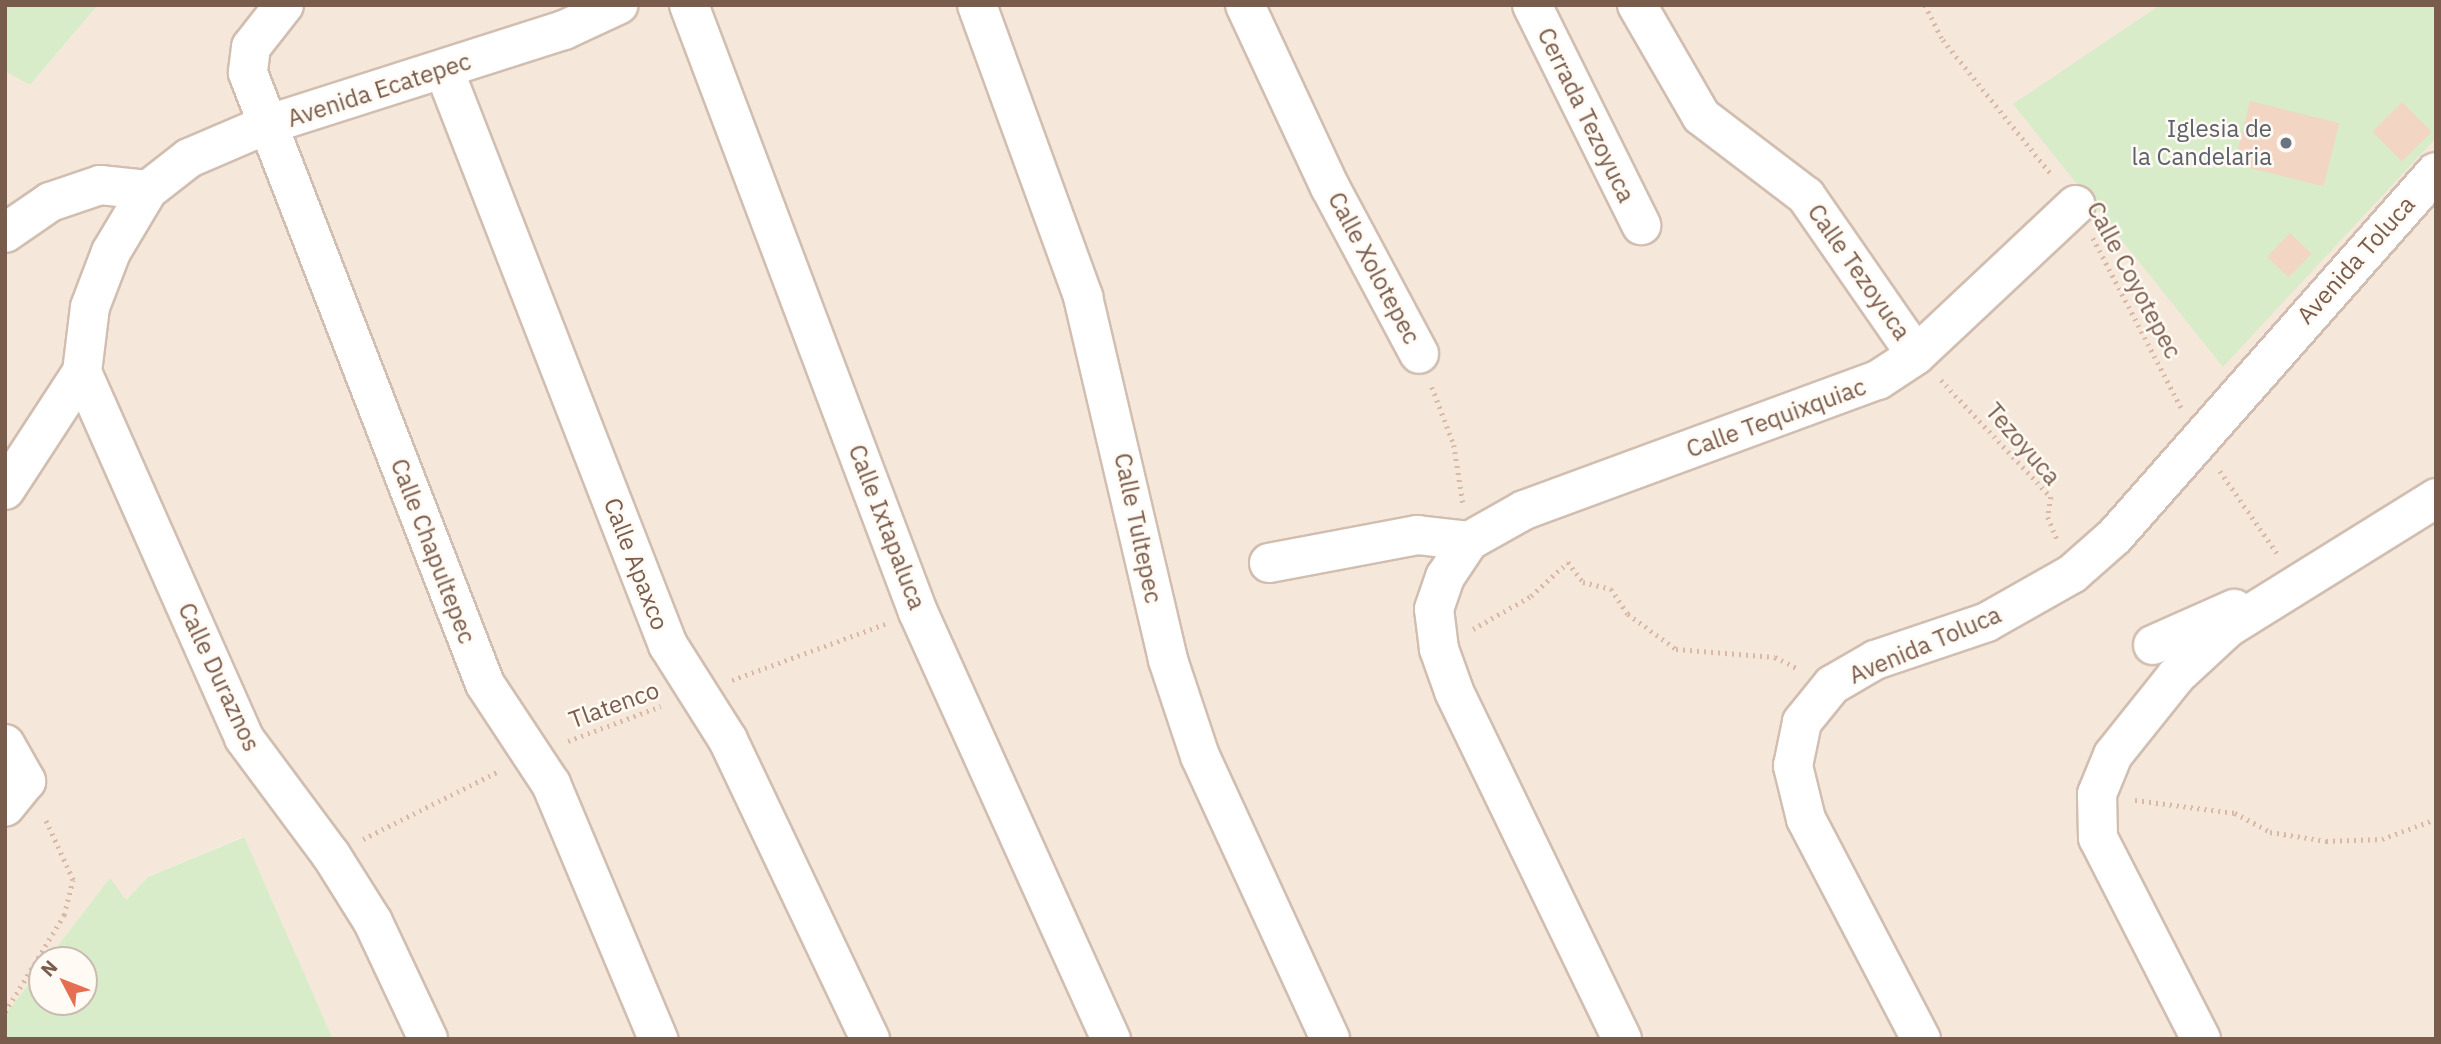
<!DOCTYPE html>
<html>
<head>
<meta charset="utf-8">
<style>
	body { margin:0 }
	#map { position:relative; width:2441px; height:1044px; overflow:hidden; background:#fdf6ec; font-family:"IBM Plex Sans",sans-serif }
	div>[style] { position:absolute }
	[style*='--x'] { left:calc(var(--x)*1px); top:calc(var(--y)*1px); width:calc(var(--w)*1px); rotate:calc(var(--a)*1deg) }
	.residential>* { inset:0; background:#f5e8da }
	.green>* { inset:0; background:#d8ecc9 }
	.building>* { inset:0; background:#f3d5c3; transform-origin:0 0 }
	.path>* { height:4.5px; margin-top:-2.25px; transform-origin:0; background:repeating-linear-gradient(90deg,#d9b8a5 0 2px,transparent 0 7px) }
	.roads { filter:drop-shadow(2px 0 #d1beb0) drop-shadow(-2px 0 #d1beb0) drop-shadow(0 2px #d1beb0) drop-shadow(0 -2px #d1beb0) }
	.minor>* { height:38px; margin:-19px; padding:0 19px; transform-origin:19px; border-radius:19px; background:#fff }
	.dots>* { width:19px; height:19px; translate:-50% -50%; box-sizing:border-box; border:4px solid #fffaf3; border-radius:50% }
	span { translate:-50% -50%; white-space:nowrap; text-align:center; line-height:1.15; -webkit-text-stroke:5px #fffaf3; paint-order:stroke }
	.street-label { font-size:24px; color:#7a5c4d }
	.worship-label { font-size:24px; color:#5b616d }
	.right { translate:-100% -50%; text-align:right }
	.frame { position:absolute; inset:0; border:7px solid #7a5c4d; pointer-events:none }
	.north { position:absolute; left:28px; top:946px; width:70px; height:70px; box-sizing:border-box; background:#fffaf3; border:2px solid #cabbb1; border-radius:50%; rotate:312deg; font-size:19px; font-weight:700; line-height:28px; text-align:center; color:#7a5c4d }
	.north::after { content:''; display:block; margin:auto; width:24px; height:32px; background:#e76f51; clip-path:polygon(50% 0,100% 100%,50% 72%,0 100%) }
</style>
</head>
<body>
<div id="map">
	<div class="residential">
		<div style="clip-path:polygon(98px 5px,2436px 5px,2436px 1039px,333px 1039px,243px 837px,148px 877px,69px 960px,42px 960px,42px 988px,5px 1039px,5px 66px,30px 85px)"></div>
	</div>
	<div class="green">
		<div style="clip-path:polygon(5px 5px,98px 5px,30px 85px,5px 71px)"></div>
		<div style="clip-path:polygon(2160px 5px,2436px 5px,2436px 138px,2223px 367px,2013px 104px)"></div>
		<div style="clip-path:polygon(244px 837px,333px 1039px,5px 1039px,5px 1015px,42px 967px,42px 1002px,84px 1002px,84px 960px,47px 960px,110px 878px,126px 900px,148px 877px)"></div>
	</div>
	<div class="building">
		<div style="left:2250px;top:101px;width:92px;height:65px;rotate:14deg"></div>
		<div style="left:2402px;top:102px;width:42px;height:42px;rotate:45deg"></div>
		<div style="left:2290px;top:233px;width:30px;height:33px;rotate:44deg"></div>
	</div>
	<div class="path">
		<div style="--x:1925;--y:5;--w:39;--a:63"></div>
		<div style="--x:1943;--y:40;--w:174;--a:51.1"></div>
		<div style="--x:2093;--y:238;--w:191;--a:62.5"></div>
		<div style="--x:1941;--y:380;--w:161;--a:46.8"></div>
		<div style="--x:2051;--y:497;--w:20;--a:99"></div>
		<div style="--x:2048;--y:517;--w:24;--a:68"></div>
		<div style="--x:1432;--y:387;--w:62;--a:69.2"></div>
		<div style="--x:1454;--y:445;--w:59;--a:81.2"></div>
		<div style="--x:2220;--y:471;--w:100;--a:55.2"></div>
		<div style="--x:1473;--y:629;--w:67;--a:-29.6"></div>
		<div style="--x:1531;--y:596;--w:50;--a:-42.6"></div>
		<div style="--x:1568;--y:562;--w:25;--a:53"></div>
		<div style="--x:1583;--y:582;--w:29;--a:14"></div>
		<div style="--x:1611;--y:589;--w:30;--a:56"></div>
		<div style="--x:1628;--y:614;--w:59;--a:36.1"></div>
		<div style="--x:1676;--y:649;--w:99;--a:4.6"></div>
		<div style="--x:1775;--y:657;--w:27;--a:27"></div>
		<div style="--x:732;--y:680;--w:163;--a:-20.1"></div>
		<div style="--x:568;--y:741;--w:99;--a:-20.6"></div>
		<div style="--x:2135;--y:800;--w:101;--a:7.4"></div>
		<div style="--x:2235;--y:813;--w:40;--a:28"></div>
		<div style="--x:2270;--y:832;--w:57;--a:9.1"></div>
		<div style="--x:2326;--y:841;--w:56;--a:-2"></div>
		<div style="--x:2382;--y:839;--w:58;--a:-20.3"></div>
		<div style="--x:363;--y:839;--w:152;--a:-26.6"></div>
		<div style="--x:5;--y:1012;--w:114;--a:-58.7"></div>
		<div style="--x:64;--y:915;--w:36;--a:-76"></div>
		<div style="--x:73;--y:880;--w:67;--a:-114.7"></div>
	</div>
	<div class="roads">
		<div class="minor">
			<div style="--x:284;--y:5;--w:53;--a:128.2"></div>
			<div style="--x:251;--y:47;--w:26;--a:97"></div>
			<div style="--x:248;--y:73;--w:655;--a:68.8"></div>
			<div style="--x:485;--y:684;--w:120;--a:56.6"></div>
			<div style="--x:551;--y:784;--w:277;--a:67.2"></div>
			<div style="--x:689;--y:5;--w:649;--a:69.33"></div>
			<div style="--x:918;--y:612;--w:469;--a:65.7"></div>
			<div style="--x:977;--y:5;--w:311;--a:70"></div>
			<div style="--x:1083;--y:297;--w:373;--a:76.8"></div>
			<div style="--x:1168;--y:660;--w:101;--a:71.6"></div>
			<div style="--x:1200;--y:756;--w:311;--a:65.3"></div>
			<div style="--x:1245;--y:5;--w:201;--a:65"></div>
			<div style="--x:1330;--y:187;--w:189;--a:61.9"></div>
			<div style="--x:1532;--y:5;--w:246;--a:63.6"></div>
			<div style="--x:1637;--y:5;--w:128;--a:60"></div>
			<div style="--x:1701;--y:116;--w:132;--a:37.3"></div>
			<div style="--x:1806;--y:196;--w:193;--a:55.3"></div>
			<div style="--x:444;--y:70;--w:617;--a:68.72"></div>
			<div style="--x:668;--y:645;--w:112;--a:57.7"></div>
			<div style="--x:728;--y:740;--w:331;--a:64.6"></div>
			<div style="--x:5;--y:233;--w:55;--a:-34.6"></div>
			<div style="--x:50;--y:202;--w:53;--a:-18.8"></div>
			<div style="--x:100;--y:185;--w:48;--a:5.9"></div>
			<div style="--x:82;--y:372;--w:400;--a:66.1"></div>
			<div style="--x:244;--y:738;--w:146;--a:53.4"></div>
			<div style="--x:331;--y:855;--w:79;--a:57.9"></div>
			<div style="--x:373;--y:922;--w:129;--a:64.8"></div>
			<div style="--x:5;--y:490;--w:141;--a:-56.9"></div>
			<div style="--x:82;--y:372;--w:65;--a:-83"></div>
			<div style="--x:90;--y:307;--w:59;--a:-69.1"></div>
			<div style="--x:111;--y:252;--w:72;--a:-59.2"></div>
			<div style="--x:148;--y:190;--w:52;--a:-38"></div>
			<div style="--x:189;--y:158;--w:84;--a:-23.2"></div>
			<div style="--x:266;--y:125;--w:313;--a:-17.7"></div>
			<div style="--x:564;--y:30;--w:60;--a:-24.8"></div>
			<div style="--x:1269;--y:563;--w:151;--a:-10.7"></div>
			<div style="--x:1417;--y:535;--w:52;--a:6.6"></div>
			<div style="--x:2153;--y:645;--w:89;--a:-24"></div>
			<div style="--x:5;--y:744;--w:43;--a:60.4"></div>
			<div style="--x:26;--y:781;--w:33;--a:129"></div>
			<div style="--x:1622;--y:1039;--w:386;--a:-115.8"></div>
			<div style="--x:1454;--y:691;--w:45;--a:-109.7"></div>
			<div style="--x:1439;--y:649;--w:40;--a:-97.1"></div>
			<div style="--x:1434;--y:609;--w:34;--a:-71"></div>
			<div style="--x:1445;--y:577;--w:43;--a:-56.3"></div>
			<div style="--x:1469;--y:541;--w:63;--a:-29.4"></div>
			<div style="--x:1524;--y:510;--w:377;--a:-20.2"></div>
			<div style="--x:1878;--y:380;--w:45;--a:-33.3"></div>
			<div style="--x:1916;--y:355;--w:219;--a:-43.2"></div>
			<div style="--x:1921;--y:1039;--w:248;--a:-117.6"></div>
			<div style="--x:1806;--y:819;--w:55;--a:-103.8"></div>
			<div style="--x:1793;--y:766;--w:45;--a:-78.4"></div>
			<div style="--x:1802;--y:722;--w:48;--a:-51"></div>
			<div style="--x:1832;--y:685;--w:50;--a:-30.2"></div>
			<div style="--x:1875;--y:660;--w:118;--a:-18.7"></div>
			<div style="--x:1987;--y:622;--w:98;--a:-29.5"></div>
			<div style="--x:2072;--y:574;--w:57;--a:-41.5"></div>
			<div style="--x:2115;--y:536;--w:485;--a:-48.6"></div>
			<div style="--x:2201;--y:1039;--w:226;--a:-117.1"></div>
			<div style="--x:2098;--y:838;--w:44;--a:-91.3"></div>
			<div style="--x:2097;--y:794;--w:42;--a:-67.7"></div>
			<div style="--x:2113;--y:755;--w:101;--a:-51.4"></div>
			<div style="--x:2176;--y:676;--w:72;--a:-42.8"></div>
			<div style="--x:2229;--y:627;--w:244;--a:-31.9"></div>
		</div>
	</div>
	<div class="dots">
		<div style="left:2286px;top:143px;background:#6b7280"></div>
	</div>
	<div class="street-label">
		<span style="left:379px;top:90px;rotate:-18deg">Avenida Ecatepec</span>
		<span style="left:1586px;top:115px;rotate:64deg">Cerrada Tezoyuca</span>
		<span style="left:2356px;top:260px;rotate:-48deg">Avenida Toluca</span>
		<span style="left:1374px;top:268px;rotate:62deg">Calle Xolotepec</span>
		<span style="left:1859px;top:272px;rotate:55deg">Calle Tezoyuca</span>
		<span style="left:2134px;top:280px;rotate:62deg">Calle Coyotepec</span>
		<span style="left:1776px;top:418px;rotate:-20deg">Calle Tequixquiac</span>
		<span style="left:2023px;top:444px;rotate:49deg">Tezoyuca</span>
		<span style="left:887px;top:527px;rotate:69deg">Calle Ixtapaluca</span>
		<span style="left:1138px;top:528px;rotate:78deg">Calle Tultepec</span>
		<span style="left:433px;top:551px;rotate:69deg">Calle Chapultepec</span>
		<span style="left:636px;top:564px;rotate:69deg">Calle Apaxco</span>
		<span style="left:1925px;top:645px;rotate:-23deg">Avenida Toluca</span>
		<span style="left:219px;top:677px;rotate:65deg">Calle Duraznos</span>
		<span style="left:614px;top:705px;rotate:-20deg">Tlatenco</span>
	</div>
	<div class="worship-label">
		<span class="right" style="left:2272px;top:143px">Iglesia de<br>la Candelaria</span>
	</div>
	<div class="frame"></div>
	<div class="north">N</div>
</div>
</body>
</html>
